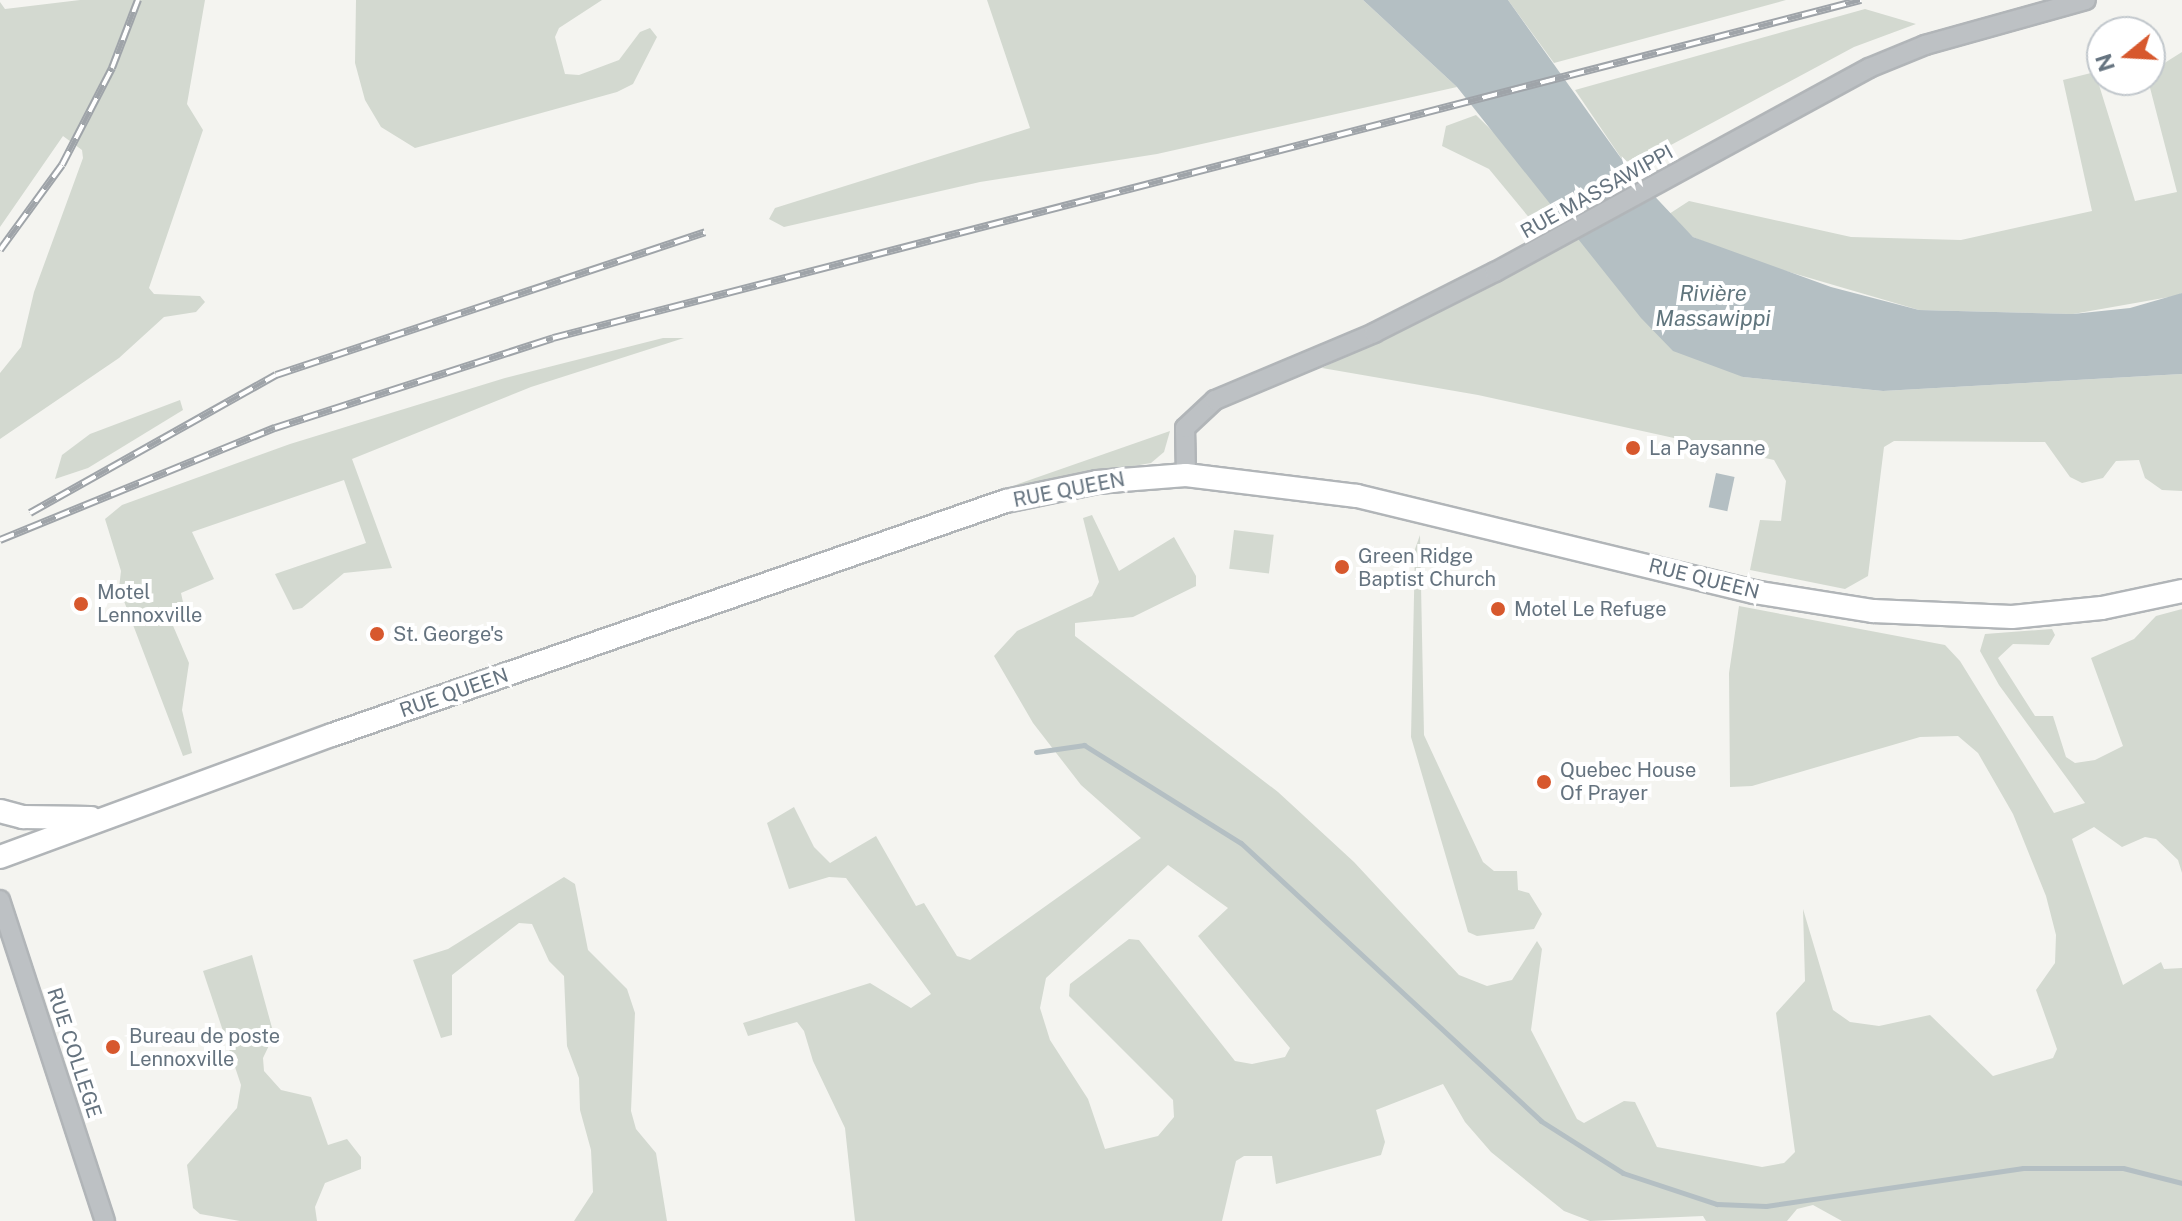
<!DOCTYPE html>
<html>
<head>
<meta charset="utf-8">
<style>
	body { margin:0 }
	#map { position:relative; width:2182px; height:1221px; overflow:hidden; background:#f4f4f0; font-family:"Public Sans",sans-serif }
	div>[style] { position:absolute }
	[style*='--x'] { left:calc(var(--x)*1px); top:calc(var(--y)*1px); width:calc(var(--w)*1px); rotate:calc(var(--a)*1deg) }
	.green>* { inset:0; background:#d3d9d0; transform-origin:0 0 }
	.water>* { inset:0; background:#b4bfc3; transform-origin:0 0 }
	.stream>* { height:5px; margin:-2.5px; padding:0 2.5px; transform-origin:2.5px; border-radius:2.5px; background:#b4bfc3 }
	.roads { filter:drop-shadow(2px 0 #b1b5b8) drop-shadow(-2px 0 #b1b5b8) drop-shadow(0 2px #b1b5b8) drop-shadow(0 -2px #b1b5b8) }
	.minor>* { height:18px; margin:-9px; padding:0 9px; transform-origin:9px; border-radius:9px; background:#bdc1c4 }
	.major>* { height:22px; margin:-11px; padding:0 11px; transform-origin:11px; border-radius:11px; background:#fff }
	.rail>* { height:8px; margin-top:-4px; transform-origin:0; background:repeating-linear-gradient(90deg,#fff 0 15px,#9fa4a9 0 30px); box-sizing:border-box; border-block:2px solid #9fa4a9 }
	.dots>* { width:22px; height:22px; translate:-50% -50%; box-sizing:border-box; border:4px solid #fff; border-radius:50% }
	span { translate:-50% -50%; white-space:nowrap; text-align:center; line-height:1.15; -webkit-text-stroke:8px #fff; paint-order:stroke }
	.street-label { font-size:20px; color:#65737f }
	.poi-label { font-size:20px; color:#65737f }
	.left { translate:0 -50%; text-align:left }
	.water-label { font-size:22px; color:#60757d; font-style:italic }
	.north { position:absolute; left:2086px; top:16px; width:80px; height:80px; box-sizing:border-box; background:#fff; border:2px solid #c1c7cc; border-radius:50%; rotate:252deg; font-size:22px; font-weight:700; line-height:32px; text-align:center; color:#65737f }
	.north::after { content:''; display:block; margin:auto; width:28px; height:36px; background:#d7582d; clip-path:polygon(50% 0,100% 100%,50% 72%,0 100%) }
</style>
</head>
<body>
<div id="map">
	<div class="green">
		<div style="clip-path:polygon(80px 0,205px 0,187px 104px,203px 130px,149px 288px,154px 294px,200px 296px,205px 302px,196px 312px,164px 317px,119px 358px,0 439px,0 373px,21px 347px,34px 292px,83px 158px,82px 150px,63px 136px,0 227px,0 2px,5px 9px)"></div>
		<div style="clip-path:polygon(356px 0,602px 0,559px 28px,555px 37px,565px 74px,579px 75px,619px 60px,640px 32px,650px 28px,657px 37px,633px 84px,617px 92px,415px 148px,381px 127px,365px 100px,355px 63px)"></div>
		<div style="clip-path:polygon(987px 0,1363px 0,1457px 87px,1157px 154px,980px 182px,784px 227px,769px 219px,775px 208px,1030px 128px)"></div>
		<div style="clip-path:polygon(1508px 0,1786px 0,1554px 63px)"></div>
		<div style="clip-path:polygon(1865px 9px,1916px 24px,1854px 47px,1628px 168px,1575px 90px)"></div>
		<div style="clip-path:polygon(2182px 52px,2182px 293px,2175px 296px,2073px 314px,1919px 310px,1748px 260px,1693px 237px,1669px 214px,1689px 201px,1851px 237px,1961px 240px,2092px 211px,2063px 80px,2095px 72px,2135px 201px,2177px 192px,2148px 80px,2150px 72px)"></div>
		<div style="clip-path:polygon(1476px 115px,1743px 377px,1883px 391px,2182px 374px,2182px 491px,2162px 490px,2145px 478px,2139px 460px,2116px 461px,2103px 478px,2082px 483px,2070px 477px,2045px 442px,1894px 441px,1884px 447px,1868px 576px,1845px 589px,1750px 570px,1760px 520px,1781px 521px,1786px 481px,1774px 460px,1478px 395px,1322px 368px,1555px 249px,1489px 169px,1442px 146px,1446px 126px)"></div>
		<div style="clip-path:polygon(663px 338px,684px 338px,531px 387px,352px 459px,392px 568px,344px 573px,302px 608px,293px 610px,275px 574px,366px 543px,344px 480px,192px 532px,214px 579px,181px 593px,183px 602px,168px 614px,189px 663px,182px 710px,192px 753px,183px 756px,119px 588px,121px 571px,105px 519px,122px 505px,290px 444px,505px 378px)"></div>
		<div style="clip-path:polygon(180px 400px,183px 410px,88px 468px,55px 479px,62px 455px,90px 434px)"></div>
		<div style="clip-path:polygon(1170px 431px,1164px 452px,1151px 463px,1007px 488px)"></div>
		<div style="clip-path:polygon(evenodd,1092px 515px,1119px 571px,1174px 537px,1196px 576px,1196px 586px,1133px 617px,1075px 623px,1075px 636px,1278px 792px,1354px 862px,1459px 975px,1487px 986px,1512px 980px,1537px 941px,1542px 949px,1531px 1030px,1577px 1119px,1584px 1123px,1624px 1101px,1635px 1102px,1657px 1147px,1762px 1167px,1784px 1163px,1795px 1152px,1776px 1013px,1805px 981px,1803px 909px,1833px 1010px,1850px 1022px,1879px 1026px,1930px 1015px,1993px 1076px,2053px 1058px,2057px 1049px,2036px 990px,2055px 963px,2056px 935px,2046px 896px,2013px 814px,1978px 753px,1958px 736px,1920px 737px,1752px 786px,1730px 787px,1729px 673px,1739px 606px,1945px 645px,1960px 661px,2054px 813px,2085px 803px,1999px 685px,1980px 651px,1985px 634px,2052px 629px,2055px 635px,2049px 645px,2013px 644px,1998px 658px,2035px 716px,2053px 716px,2066px 757px,2075px 763px,2095px 760px,2123px 746px,2091px 658px,2134px 639px,2156px 616px,2182px 609px,2182px 873px,2178px 860px,2156px 839px,2145px 837px,2122px 847px,2094px 827px,2072px 839px,2123px 985px,2161px 962px,2164px 969px,2182px 968px,2182px 1221px,1842px 1221px,1813px 1205px,1797px 1209px,1787px 1221px,1706px 1221px,1703px 1216px,1590px 1221px,1564px 1211px,1491px 1152px,1465px 1122px,1443px 1084px,1376px 1110px,1385px 1142px,1381px 1155px,1276px 1184px,1272px 1156px,1244px 1156px,1236px 1161px,1222px 1221px,855px 1221px,845px 1128px,813px 1061px,804px 1031px,797px 1022px,748px 1036px,743px 1023px,870px 983px,911px 1008px,931px 994px,846px 878px,829px 877px,789px 889px,767px 823px,794px 807px,814px 847px,830px 863px,876px 836px,916px 906px,924px 903px,957px 956px,970px 960px,1141px 838px,1081px 785px,1033px 723px,994px 656px,1017px 631px,1092px 596px,1099px 582px,1083px 518px,1092px 515px,1168px 865px,1228px 908px,1198px 936px,1290px 1048px,1285px 1057px,1252px 1064px,1235px 1061px,1139px 940px,1129px 939px,1070px 984px,1069px 996px,1173px 1100px,1174px 1117px,1158px 1136px,1105px 1149px,1088px 1099px,1050px 1040px,1040px 1008px,1046px 978px,1168px 865px)"></div>
		<div style="left:1234px;top:530px;width:40px;height:39px;rotate:7deg"></div>
		<div style="clip-path:polygon(1420px 535px,1424px 735px,1483px 862px,1494px 871px,1517px 871px,1518px 890px,1529px 893px,1542px 914px,1534px 929px,1477px 936px,1468px 932px,1411px 737px,1415px 549px)"></div>
		<div style="clip-path:polygon(564px 877px,575px 884px,588px 950px,627px 989px,635px 1013px,631px 1111px,636px 1129px,656px 1153px,667px 1221px,574px 1221px,593px 1192px,591px 1150px,580px 1110px,579px 1078px,567px 1046px,564px 976px,549px 961px,532px 924px,519px 923px,452px 975px,452px 1035px,441px 1038px,413px 960px,448px 949px)"></div>
		<div style="clip-path:polygon(252px 955px,274px 1035px,263px 1058px,264px 1071px,281px 1090px,311px 1097px,328px 1145px,347px 1139px,361px 1157px,361px 1169px,325px 1183px,315px 1207px,317px 1221px,240px 1221px,200px 1214px,193px 1208px,187px 1165px,237px 1108px,241px 1085px,203px 971px)"></div>
	</div>
	<div class="water">
		<div style="clip-path:polygon(1363px 0,1508px 0,1628px 168px,1693px 237px,1831px 287px,1919px 310px,2073px 314px,2130px 308px,2182px 293px,2182px 374px,1883px 391px,1743px 377px,1673px 351px,1641px 318px,1457px 87px)"></div>
		<div style="left:1716px;top:473px;width:19px;height:35px;rotate:12deg"></div>
	</div>
	<div class="stream">
		<div style="--x:1036;--y:752;--w:49;--a:-8.3"></div>
		<div style="--x:1084;--y:745;--w:185;--a:32"></div>
		<div style="--x:1241;--y:843;--w:409;--a:42.8"></div>
		<div style="--x:1541;--y:1121;--w:97;--a:32.4"></div>
		<div style="--x:1623;--y:1173;--w:99;--a:18.3"></div>
		<div style="--x:1717;--y:1204;--w:49;--a:2.3"></div>
		<div style="--x:1766;--y:1206;--w:260;--a:-8.4"></div>
		<div style="--x:2023;--y:1168;--w:100;--a:0"></div>
		<div style="--x:2123;--y:1168;--w:61;--a:14.3"></div>
	</div>
	<div class="roads">
		<div class="minor">
			<div style="--x:1186;--y:475;--w:47;--a:-91.2"></div>
			<div style="--x:1185;--y:428;--w:41;--a:-43"></div>
			<div style="--x:1215;--y:400;--w:173;--a:-22.8"></div>
			<div style="--x:1374;--y:333;--w:136;--a:-26.8"></div>
			<div style="--x:1495;--y:272;--w:426;--a:-28.6"></div>
			<div style="--x:1869;--y:68;--w:61;--a:-22.3"></div>
			<div style="--x:1925;--y:45;--w:167;--a:-15.6"></div>
			<div style="--x:0;--y:900;--w:338;--a:71.9"></div>
		</div>
		<div class="major">
			<div style="--x:0;--y:811;--w:24;--a:15"></div>
			<div style="--x:23;--y:817;--w:68;--a:0.8"></div>
			<div style="--x:0;--y:857;--w:354;--a:-20.2"></div>
			<div style="--x:332;--y:735;--w:713;--a:-19.15"></div>
			<div style="--x:1006;--y:501;--w:93;--a:-11.8"></div>
			<div style="--x:1097;--y:482;--w:89;--a:-4.5"></div>
			<div style="--x:1186;--y:475;--w:172;--a:7"></div>
			<div style="--x:1357;--y:496;--w:408;--a:13.6"></div>
			<div style="--x:1754;--y:592;--w:121;--a:9.1"></div>
			<div style="--x:1873;--y:611;--w:139;--a:2.5"></div>
			<div style="--x:2012;--y:617;--w:90;--a:-5.7"></div>
			<div style="--x:2102;--y:608;--w:82;--a:-12"></div>
		</div>
	</div>
	<div class="rail">
		<div style="--x:0;--y:250;--w:105;--a:-53.9"></div>
		<div style="--x:62;--y:165;--w:109;--a:-62.7"></div>
		<div style="--x:112;--y:68;--w:73;--a:-69.1"></div>
		<div style="--x:30;--y:513;--w:282;--a:-29.3"></div>
		<div style="--x:276;--y:375;--w:452;--a:-18.4"></div>
		<div style="--x:0;--y:540;--w:297;--a:-22.2"></div>
		<div style="--x:275;--y:428;--w:292;--a:-17.9"></div>
		<div style="--x:553;--y:338;--w:1351;--a:-14.49"></div>
	</div>
	<div class="dots">
		<div style="left:1633px;top:448px;background:#d7582d"></div>
		<div style="left:1342px;top:567px;background:#d7582d"></div>
		<div style="left:81px;top:604px;background:#d7582d"></div>
		<div style="left:1498px;top:609px;background:#d7582d"></div>
		<div style="left:377px;top:634px;background:#d7582d"></div>
		<div style="left:1544px;top:782px;background:#d7582d"></div>
		<div style="left:113px;top:1047px;background:#d7582d"></div>
	</div>
	<div class="street-label">
		<span style="left:1597px;top:192px;rotate:-29deg">RUE MASSAWIPPI</span>
		<span style="left:1069px;top:490px;rotate:-11deg">RUE QUEEN</span>
		<span style="left:1704px;top:579px;rotate:14deg">RUE QUEEN</span>
		<span style="left:454px;top:693px;rotate:-19deg">RUE QUEEN</span>
		<span style="left:74px;top:1053px;rotate:72deg">RUE COLLEGE</span>
	</div>
	<div class="poi-label">
		<span class="left" style="left:1649px;top:448px">La Paysanne</span>
		<span class="left" style="left:1358px;top:568px">Green Ridge<br>Baptist Church</span>
		<span class="left" style="left:97px;top:604px">Motel<br>Lennoxville</span>
		<span class="left" style="left:1514px;top:609px">Motel Le Refuge</span>
		<span class="left" style="left:393px;top:634px">St. George's</span>
		<span class="left" style="left:1560px;top:782px">Quebec House<br>Of Prayer</span>
		<span class="left" style="left:129px;top:1048px">Bureau de poste<br>Lennoxville</span>
	</div>
	<div class="water-label">
		<span style="left:1713px;top:306px">Rivière<br>Massawippi</span>
	</div>
	<div class="north">N</div>
</div>
</body>
</html>
